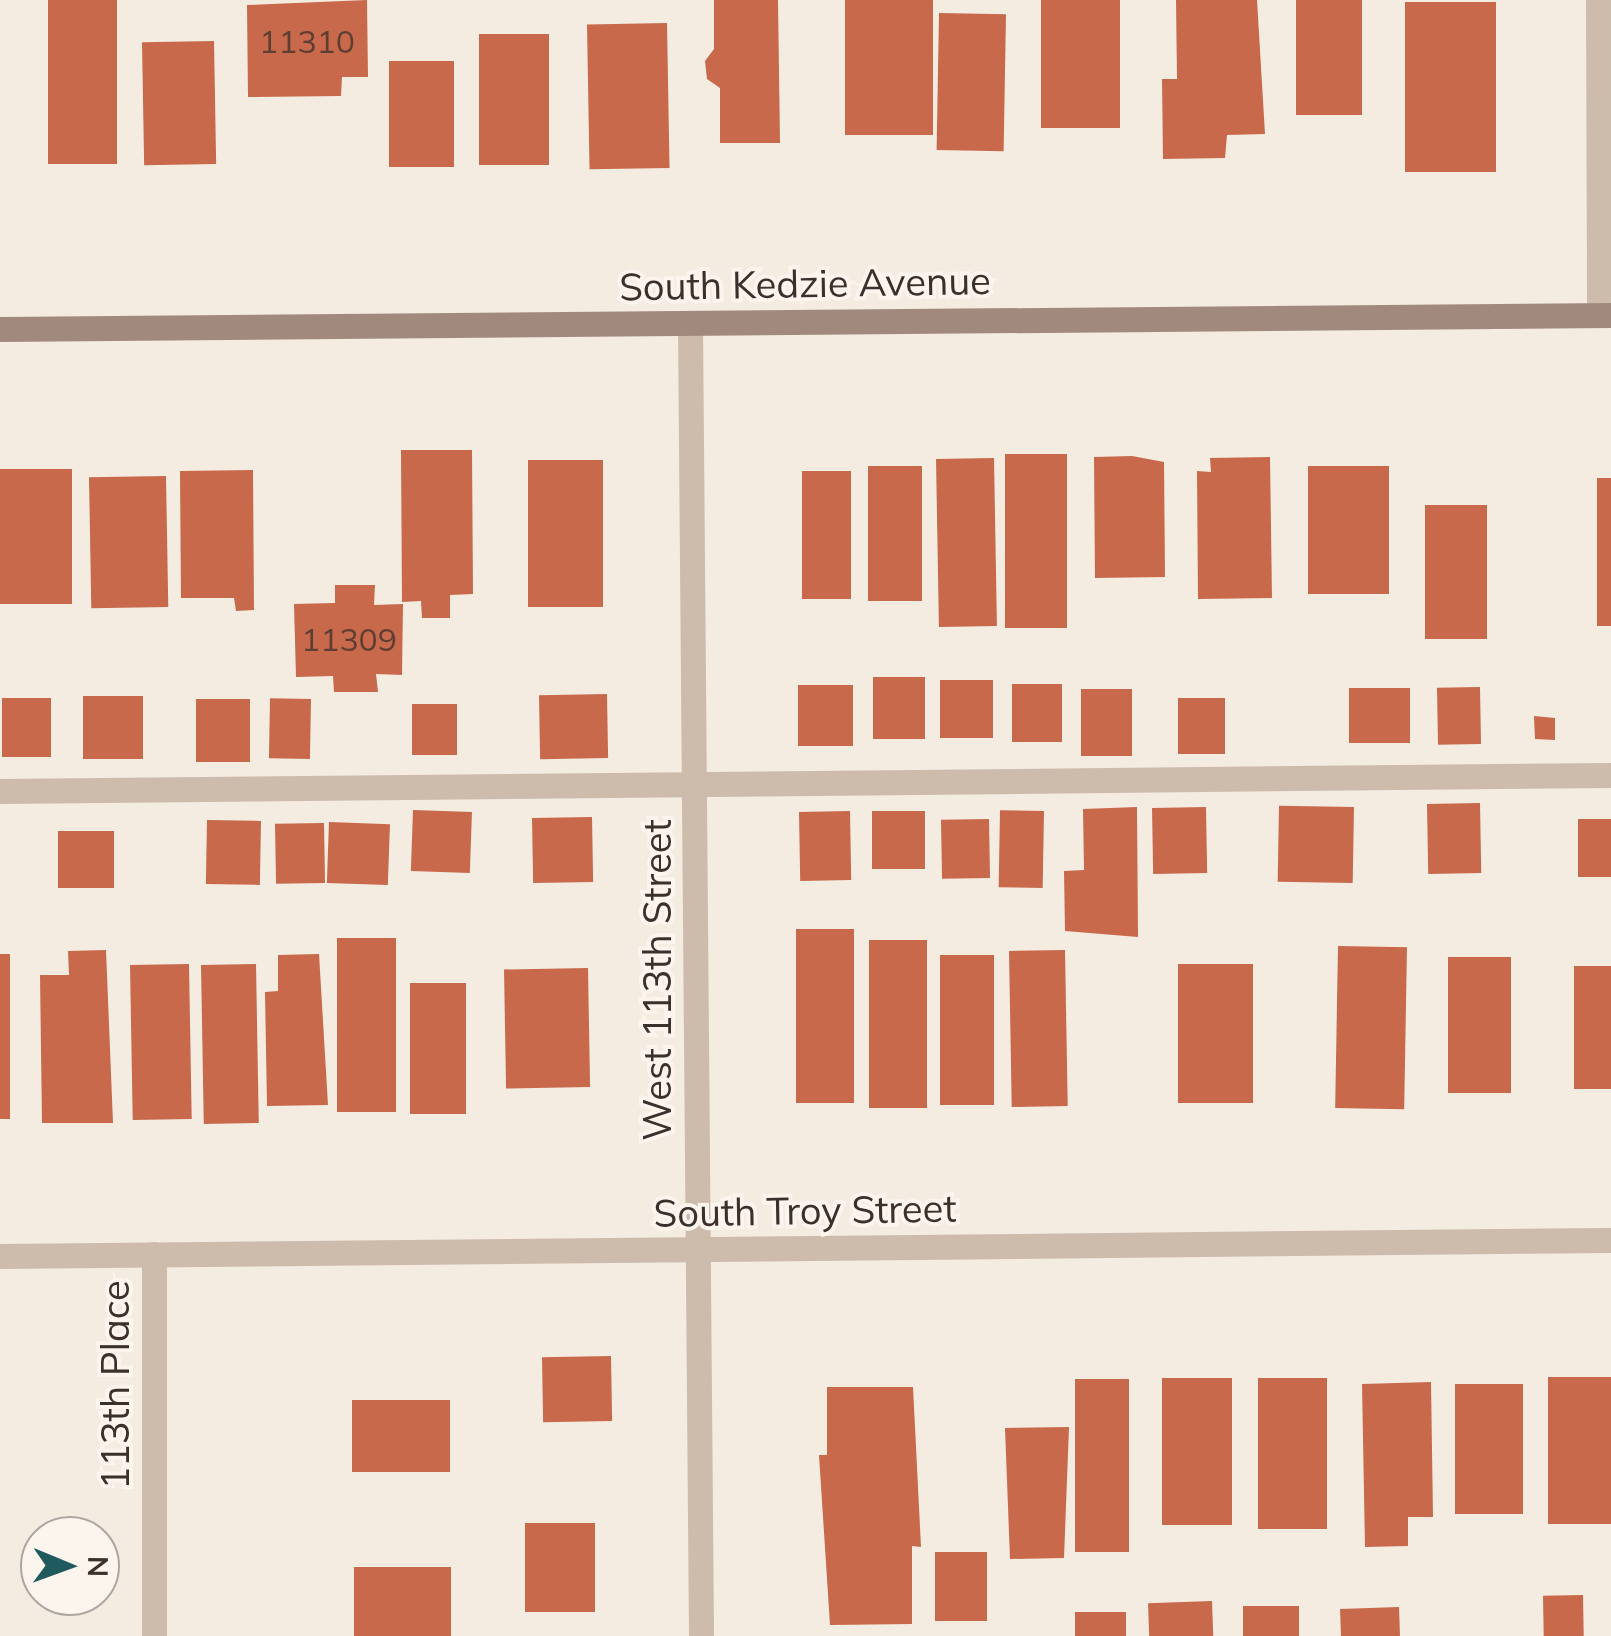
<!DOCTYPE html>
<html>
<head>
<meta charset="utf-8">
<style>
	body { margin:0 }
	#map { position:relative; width:1611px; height:1636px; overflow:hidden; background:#f4ebe1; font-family:Mulish,sans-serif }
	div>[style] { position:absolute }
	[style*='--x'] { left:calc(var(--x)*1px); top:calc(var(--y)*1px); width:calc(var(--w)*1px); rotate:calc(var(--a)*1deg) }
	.building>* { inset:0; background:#c8694b; transform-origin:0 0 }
	.service>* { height:25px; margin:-12.5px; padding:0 12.5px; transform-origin:12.5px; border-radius:12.5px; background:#cdbbac }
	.minor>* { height:25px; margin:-12.5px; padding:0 12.5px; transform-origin:12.5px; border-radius:12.5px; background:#cdbbac }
	.secondary>* { height:25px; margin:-12.5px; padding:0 12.5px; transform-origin:12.5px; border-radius:12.5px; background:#a18a7d }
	span { translate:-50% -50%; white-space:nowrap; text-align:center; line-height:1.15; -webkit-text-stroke:8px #fbf5ee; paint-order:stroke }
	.number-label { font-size:32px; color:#5e3e33 }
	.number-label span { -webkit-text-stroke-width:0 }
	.street-label { font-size:38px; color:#3b302b }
	.north { position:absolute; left:20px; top:1516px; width:100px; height:100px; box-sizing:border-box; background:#fbf5ee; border:2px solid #aea6a0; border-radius:50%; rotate:91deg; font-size:28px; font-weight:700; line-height:40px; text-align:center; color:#3b302b }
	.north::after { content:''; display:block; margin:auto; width:35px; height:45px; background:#1f5a5e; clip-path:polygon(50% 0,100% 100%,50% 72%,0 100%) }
</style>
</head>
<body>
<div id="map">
	<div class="building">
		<div style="left:48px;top:0;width:69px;height:164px"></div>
		<div style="clip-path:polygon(367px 0,368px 77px,342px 77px,341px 96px,248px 97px,247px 5px)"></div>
		<div style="clip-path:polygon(714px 0,778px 0,780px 143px,720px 143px,720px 88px,707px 79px,705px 61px,714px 49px)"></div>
		<div style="left:845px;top:0;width:88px;height:135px"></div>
		<div style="left:1041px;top:0;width:79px;height:128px"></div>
		<div style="clip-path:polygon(1176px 0,1257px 0,1265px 134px,1227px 135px,1225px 158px,1163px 159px,1162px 79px,1177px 79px)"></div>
		<div style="left:1296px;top:0;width:66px;height:115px"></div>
		<div style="left:1496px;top:2px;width:170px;height:91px;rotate:90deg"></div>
		<div style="left:939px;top:13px;width:67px;height:137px;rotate:1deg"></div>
		<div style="left:667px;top:23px;width:145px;height:80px;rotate:89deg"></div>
		<div style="left:549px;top:34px;width:131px;height:70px;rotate:90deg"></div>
		<div style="left:214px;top:41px;width:123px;height:72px;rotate:89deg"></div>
		<div style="left:389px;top:61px;width:65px;height:106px"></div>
		<div style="clip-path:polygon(401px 450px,472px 450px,473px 594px,450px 595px,450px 618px,422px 618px,421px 601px,402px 602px)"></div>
		<div style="left:1067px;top:454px;width:174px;height:62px;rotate:90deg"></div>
		<div style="clip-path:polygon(1132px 456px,1164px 462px,1165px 577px,1095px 578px,1094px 457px)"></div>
		<div style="clip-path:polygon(1270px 457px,1272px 598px,1198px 599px,1197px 471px,1211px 472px,1210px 458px)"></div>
		<div style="left:994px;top:458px;width:168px;height:58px;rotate:89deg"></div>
		<div style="left:603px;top:460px;width:147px;height:75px;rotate:90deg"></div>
		<div style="left:868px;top:466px;width:54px;height:135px"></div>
		<div style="left:1389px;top:466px;width:128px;height:81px;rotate:90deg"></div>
		<div style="left:0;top:469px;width:72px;height:135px"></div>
		<div style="clip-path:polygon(253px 470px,254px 610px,236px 611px,234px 598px,181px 598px,180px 471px)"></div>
		<div style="left:802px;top:471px;width:49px;height:128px"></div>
		<div style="left:166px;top:476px;width:131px;height:77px;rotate:89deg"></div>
		<div style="left:1597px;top:478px;width:14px;height:148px"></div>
		<div style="left:1487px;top:505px;width:134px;height:62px;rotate:90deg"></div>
		<div style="clip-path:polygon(335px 585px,375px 585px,374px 605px,403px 604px,402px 675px,376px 674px,378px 692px,334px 692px,333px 676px,296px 677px,294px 604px,335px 603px)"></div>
		<div style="left:873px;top:677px;width:52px;height:62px"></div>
		<div style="left:940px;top:680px;width:53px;height:58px"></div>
		<div style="left:1012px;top:684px;width:50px;height:58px"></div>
		<div style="left:798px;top:685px;width:55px;height:61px"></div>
		<div style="left:1480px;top:687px;width:57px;height:43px;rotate:89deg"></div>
		<div style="left:1410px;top:688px;width:55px;height:61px;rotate:90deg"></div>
		<div style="left:1081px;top:689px;width:51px;height:67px"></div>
		<div style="left:607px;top:694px;width:64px;height:68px;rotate:89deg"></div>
		<div style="left:83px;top:696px;width:60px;height:63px"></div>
		<div style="left:2px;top:698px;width:49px;height:59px"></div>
		<div style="left:1178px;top:698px;width:47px;height:56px"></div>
		<div style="left:196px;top:699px;width:54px;height:63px"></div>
		<div style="left:311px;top:699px;width:60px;height:41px;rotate:91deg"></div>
		<div style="left:412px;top:704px;width:45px;height:51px"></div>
		<div style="clip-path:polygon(1534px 716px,1555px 718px,1555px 740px,1535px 739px)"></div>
		<div style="left:1480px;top:803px;width:70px;height:53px;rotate:89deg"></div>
		<div style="clip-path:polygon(1137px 807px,1138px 937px,1065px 931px,1064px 871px,1084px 870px,1083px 809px)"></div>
		<div style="left:1206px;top:807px;width:66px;height:54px;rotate:89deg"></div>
		<div style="left:1354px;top:807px;width:76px;height:75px;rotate:91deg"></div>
		<div style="left:413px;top:810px;width:59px;height:61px;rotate:2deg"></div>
		<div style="left:850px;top:811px;width:69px;height:51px;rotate:89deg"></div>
		<div style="left:925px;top:811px;width:58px;height:53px;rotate:90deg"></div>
		<div style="left:1044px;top:811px;width:77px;height:44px;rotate:91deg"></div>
		<div style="left:592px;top:817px;width:65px;height:60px;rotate:89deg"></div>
		<div style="left:989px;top:819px;width:59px;height:48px;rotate:89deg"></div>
		<div style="left:1578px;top:819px;width:33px;height:58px"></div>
		<div style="left:207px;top:820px;width:54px;height:64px;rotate:1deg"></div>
		<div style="left:329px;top:822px;width:61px;height:61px;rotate:2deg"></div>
		<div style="left:324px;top:823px;width:60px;height:49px;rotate:89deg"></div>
		<div style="left:58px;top:831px;width:56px;height:57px"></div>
		<div style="left:854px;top:929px;width:174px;height:58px;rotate:90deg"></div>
		<div style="left:337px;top:938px;width:59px;height:174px"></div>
		<div style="left:869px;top:940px;width:58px;height:168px"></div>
		<div style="left:1338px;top:946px;width:69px;height:162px;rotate:1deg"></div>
		<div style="clip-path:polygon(106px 950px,113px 1123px,42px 1123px,40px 975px,69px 975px,68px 951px)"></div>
		<div style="left:1065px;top:950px;width:156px;height:56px;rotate:89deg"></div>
		<div style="left:0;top:954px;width:10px;height:165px"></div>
		<div style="clip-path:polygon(319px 954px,328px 1105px,267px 1106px,265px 992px,278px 991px,278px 955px)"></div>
		<div style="left:994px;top:955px;width:150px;height:54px;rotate:90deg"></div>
		<div style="left:1511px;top:957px;width:136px;height:63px;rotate:90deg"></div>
		<div style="left:189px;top:964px;width:155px;height:59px;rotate:89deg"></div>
		<div style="left:256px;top:964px;width:159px;height:55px;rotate:89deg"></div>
		<div style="left:1253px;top:964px;width:139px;height:75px;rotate:90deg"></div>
		<div style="left:1574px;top:966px;width:37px;height:123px"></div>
		<div style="left:588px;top:968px;width:119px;height:84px;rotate:89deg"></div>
		<div style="left:410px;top:983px;width:56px;height:131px"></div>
		<div style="left:611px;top:1356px;width:65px;height:69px;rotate:89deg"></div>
		<div style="left:1611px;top:1377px;width:147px;height:63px;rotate:90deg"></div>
		<div style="left:1232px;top:1378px;width:147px;height:70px;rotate:90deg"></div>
		<div style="left:1327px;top:1378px;width:151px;height:69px;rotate:90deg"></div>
		<div style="left:1129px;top:1379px;width:173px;height:54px;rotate:90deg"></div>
		<div style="clip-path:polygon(1431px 1382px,1433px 1517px,1408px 1517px,1408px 1546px,1365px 1547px,1362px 1384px)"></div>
		<div style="left:1523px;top:1384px;width:130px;height:68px;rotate:90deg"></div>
		<div style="clip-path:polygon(827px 1387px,913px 1387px,921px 1547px,912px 1546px,912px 1624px,830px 1625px,819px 1455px,827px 1455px)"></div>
		<div style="left:352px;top:1400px;width:98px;height:72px"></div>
		<div style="clip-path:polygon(1069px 1427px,1064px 1558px,1010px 1559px,1005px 1428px)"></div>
		<div style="left:595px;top:1523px;width:89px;height:70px;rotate:90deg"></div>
		<div style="left:987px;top:1552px;width:69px;height:52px;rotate:90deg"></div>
		<div style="left:354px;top:1567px;width:97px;height:69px"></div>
		<div style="left:1583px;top:1595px;width:41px;height:40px;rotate:89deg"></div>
		<div style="left:1212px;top:1601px;width:35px;height:64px;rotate:88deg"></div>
		<div style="left:1299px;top:1606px;width:30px;height:56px;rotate:90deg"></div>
		<div style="left:1399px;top:1607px;width:29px;height:59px;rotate:88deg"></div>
		<div style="left:1075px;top:1612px;width:51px;height:24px"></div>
	</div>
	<div class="service">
		<div style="--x:0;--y:791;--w:1611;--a:-0.57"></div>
	</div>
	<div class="minor">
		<div style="--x:1598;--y:0;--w:315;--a:89.8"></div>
		<div style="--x:690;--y:323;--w:1313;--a:89.52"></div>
		<div style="--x:154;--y:1254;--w:382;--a:90"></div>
		<div style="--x:0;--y:1256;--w:1611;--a:-0.57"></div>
	</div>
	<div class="secondary">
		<div style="--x:0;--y:329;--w:1611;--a:-0.5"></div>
	</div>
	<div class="number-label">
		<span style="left:307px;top:41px">11310</span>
		<span style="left:349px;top:639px">11309</span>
	</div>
	<div class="street-label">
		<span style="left:805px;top:284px;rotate:-1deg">South Kedzie Avenue</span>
		<span style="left:658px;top:980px;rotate:-90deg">West 113th Street</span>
		<span style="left:805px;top:1211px;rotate:-1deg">South Troy Street</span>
		<span style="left:116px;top:1385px;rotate:-90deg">113th Place</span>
	</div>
	<div class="north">N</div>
</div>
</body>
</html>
